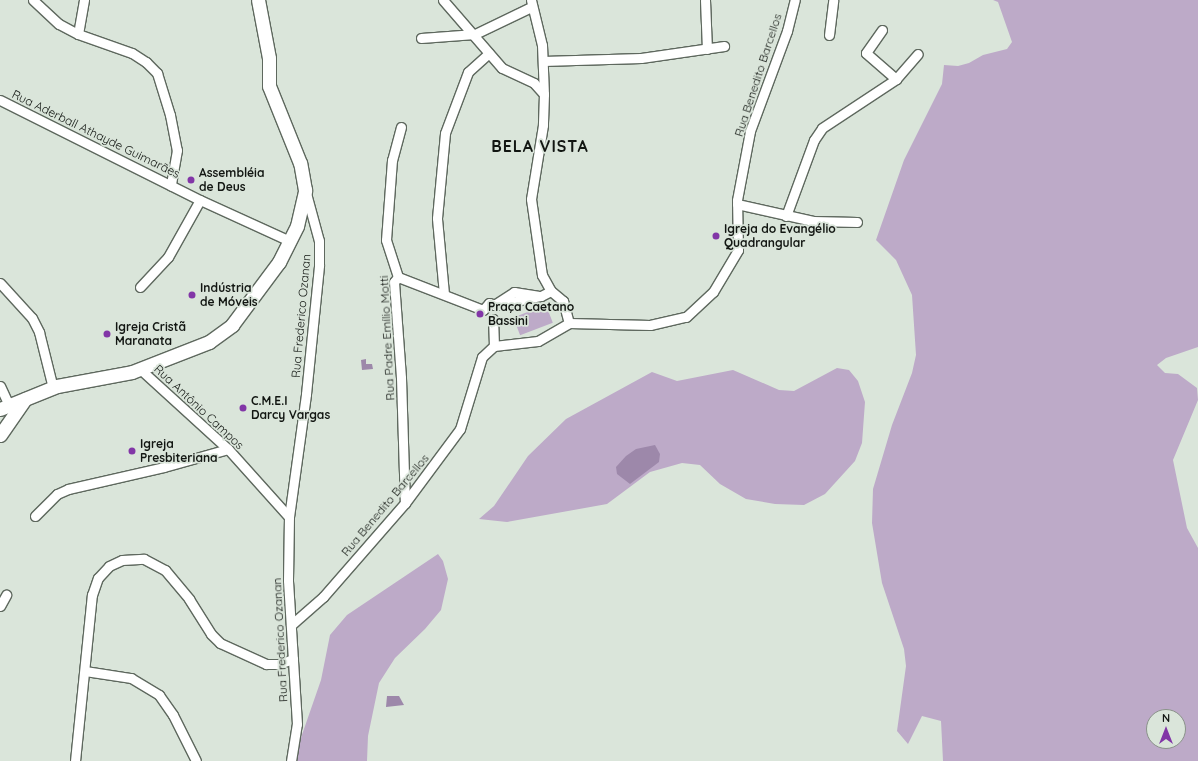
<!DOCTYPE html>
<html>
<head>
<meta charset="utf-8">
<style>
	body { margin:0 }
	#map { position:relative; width:1198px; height:761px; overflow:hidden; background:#dae5da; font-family:Quicksand,sans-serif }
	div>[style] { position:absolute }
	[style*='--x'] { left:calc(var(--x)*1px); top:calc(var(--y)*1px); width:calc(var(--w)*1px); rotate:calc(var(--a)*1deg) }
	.green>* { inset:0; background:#bdaac8; transform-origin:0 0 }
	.water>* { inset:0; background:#9d88aa }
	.roads { filter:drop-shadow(1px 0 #5e685e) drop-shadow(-1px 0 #5e685e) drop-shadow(0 1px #5e685e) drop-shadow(0 -1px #5e685e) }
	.minor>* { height:9px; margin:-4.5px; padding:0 4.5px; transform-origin:4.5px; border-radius:4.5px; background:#fff }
	.secondary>* { height:13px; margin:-6.5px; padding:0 6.5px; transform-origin:6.5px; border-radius:6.5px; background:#fff }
	.dots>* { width:11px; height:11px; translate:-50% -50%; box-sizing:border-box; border:2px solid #dae5da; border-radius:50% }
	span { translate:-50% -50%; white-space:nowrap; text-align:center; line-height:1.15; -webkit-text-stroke:3.5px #dae5da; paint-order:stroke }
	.street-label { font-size:12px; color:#121612 }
	.poi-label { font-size:12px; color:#121612; font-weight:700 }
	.left { translate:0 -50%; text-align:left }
	.district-label { font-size:16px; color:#121612; font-weight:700; letter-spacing:1px }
	.north { position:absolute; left:1146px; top:709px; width:40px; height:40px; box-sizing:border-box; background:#dae5da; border:1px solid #8a928a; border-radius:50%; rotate:0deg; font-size:11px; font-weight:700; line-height:16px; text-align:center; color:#121612 }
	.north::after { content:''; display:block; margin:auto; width:14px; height:18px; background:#8236a7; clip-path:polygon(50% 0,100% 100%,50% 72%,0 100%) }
</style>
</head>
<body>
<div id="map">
	<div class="green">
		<div style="clip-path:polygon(evenodd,993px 0,1198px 0,1198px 347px,1166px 358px,1157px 365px,1165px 373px,1178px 374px,1197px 388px,1198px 400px,1173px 460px,1187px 528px,1198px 548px,1198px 761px,943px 761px,941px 721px,922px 716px,908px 744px,897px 731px,906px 666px,904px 649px,882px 583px,872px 523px,873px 489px,892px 425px,912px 373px,916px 355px,912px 295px,896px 260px,876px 240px,904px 160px,942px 84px,944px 65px,958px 66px,969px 63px,983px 55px,1007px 49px,1012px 42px,998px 2px,993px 0,1154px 717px,1178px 717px,1178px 741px,1154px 741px,1154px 717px)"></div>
		<div style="left:546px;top:305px;width:19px;height:35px;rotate:69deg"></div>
		<div style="clip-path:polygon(837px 368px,849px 370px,858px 381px,865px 402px,862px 443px,855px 461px,825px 494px,804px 505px,775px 504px,746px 499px,720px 484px,700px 465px,682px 463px,650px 472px,607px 504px,507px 522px,479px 519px,494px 506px,528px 456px,566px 419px,652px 372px,677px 381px,733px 370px,779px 390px,794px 391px)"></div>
		<div style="clip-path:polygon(438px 554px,443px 561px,448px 579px,441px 610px,425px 629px,395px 658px,379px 683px,368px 736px,367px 761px,295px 761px,296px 752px,321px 680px,330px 635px,347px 615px)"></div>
	</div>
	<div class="water">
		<div style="clip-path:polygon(366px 359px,366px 364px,372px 364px,373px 369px,362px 370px,361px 360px)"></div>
		<div style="clip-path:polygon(655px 445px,660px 454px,659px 462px,630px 484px,617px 474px,616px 467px,626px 456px,636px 449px)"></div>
		<div style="clip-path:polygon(387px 696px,399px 696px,404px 705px,386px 707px)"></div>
	</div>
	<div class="roads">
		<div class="minor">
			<div style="--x:33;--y:0;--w:35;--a:43"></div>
			<div style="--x:59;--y:24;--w:21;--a:28"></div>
			<div style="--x:78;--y:34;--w:57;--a:19.4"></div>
			<div style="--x:132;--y:53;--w:17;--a:33"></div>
			<div style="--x:146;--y:62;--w:16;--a:45"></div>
			<div style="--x:157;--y:73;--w:44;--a:72.8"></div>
			<div style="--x:170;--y:115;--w:36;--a:79"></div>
			<div style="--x:177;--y:150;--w:36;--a:100"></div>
			<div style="--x:443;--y:0;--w:90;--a:49.1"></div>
			<div style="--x:502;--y:68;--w:35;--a:25"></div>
			<div style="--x:534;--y:83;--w:15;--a:48"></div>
			<div style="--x:531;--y:0;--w:46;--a:76.3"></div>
			<div style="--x:542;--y:45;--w:49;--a:87.7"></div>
			<div style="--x:544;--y:94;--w:31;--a:92"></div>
			<div style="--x:543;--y:125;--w:75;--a:99.2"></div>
			<div style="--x:531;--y:199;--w:77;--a:81.8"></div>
			<div style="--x:542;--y:275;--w:18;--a:61"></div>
			<div style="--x:551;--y:291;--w:16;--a:40"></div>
			<div style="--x:563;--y:301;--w:23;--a:75"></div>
			<div style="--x:569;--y:323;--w:81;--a:1.4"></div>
			<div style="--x:650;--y:325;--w:37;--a:-13"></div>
			<div style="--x:686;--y:317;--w:37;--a:-43"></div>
			<div style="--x:713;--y:292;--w:49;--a:-59.2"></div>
			<div style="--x:738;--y:250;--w:50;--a:-91.1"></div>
			<div style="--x:737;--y:200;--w:70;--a:-79.3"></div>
			<div style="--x:750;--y:131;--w:107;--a:-69.7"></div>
			<div style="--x:787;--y:31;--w:32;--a:-76"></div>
			<div style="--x:705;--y:0;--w:49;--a:87.7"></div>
			<div style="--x:882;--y:30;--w:28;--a:125"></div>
			<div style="--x:866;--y:53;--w:40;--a:41"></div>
			<div style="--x:78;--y:34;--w:35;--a:-80"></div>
			<div style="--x:829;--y:35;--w:35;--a:-83"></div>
			<div style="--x:421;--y:38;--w:54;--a:-4.2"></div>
			<div style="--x:475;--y:34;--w:62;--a:-25.7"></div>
			<div style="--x:543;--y:61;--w:98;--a:-1.8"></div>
			<div style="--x:641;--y:58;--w:84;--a:-8.2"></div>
			<div style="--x:0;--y:100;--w:224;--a:26.6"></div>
			<div style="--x:200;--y:200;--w:99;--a:24.5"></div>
			<div style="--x:401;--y:127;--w:34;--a:105"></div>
			<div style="--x:392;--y:160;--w:80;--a:94.3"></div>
			<div style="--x:386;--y:240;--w:39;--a:72"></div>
			<div style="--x:398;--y:277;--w:6;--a:129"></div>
			<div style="--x:394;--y:282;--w:96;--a:85.8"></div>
			<div style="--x:401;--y:378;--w:125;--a:88.2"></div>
			<div style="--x:737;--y:204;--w:78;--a:12.6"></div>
			<div style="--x:813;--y:221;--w:44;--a:1.3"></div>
			<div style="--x:786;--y:216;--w:81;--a:-69.8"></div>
			<div style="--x:814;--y:140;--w:14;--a:-56"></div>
			<div style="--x:822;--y:128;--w:89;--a:-33.5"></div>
			<div style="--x:896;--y:79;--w:33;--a:-49"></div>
			<div style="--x:398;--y:277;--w:91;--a:21.2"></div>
			<div style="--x:0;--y:283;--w:47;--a:47.6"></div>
			<div style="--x:32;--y:318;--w:16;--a:63"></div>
			<div style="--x:39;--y:332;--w:58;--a:76"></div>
			<div style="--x:140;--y:287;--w:41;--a:-47"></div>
			<div style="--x:168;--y:257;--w:65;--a:-60.7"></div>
			<div style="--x:444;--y:294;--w:76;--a:-95.3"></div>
			<div style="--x:437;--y:218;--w:85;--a:-84.6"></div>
			<div style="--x:445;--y:133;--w:65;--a:-69.3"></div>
			<div style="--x:468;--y:72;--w:28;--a:-42"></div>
			<div style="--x:494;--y:305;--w:24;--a:-33"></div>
			<div style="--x:514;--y:292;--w:24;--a:9"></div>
			<div style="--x:483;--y:310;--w:9;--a:-49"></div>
			<div style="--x:489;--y:303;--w:8;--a:14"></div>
			<div style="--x:497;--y:305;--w:45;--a:-11.6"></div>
			<div style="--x:541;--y:296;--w:11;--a:-27"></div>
			<div style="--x:494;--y:346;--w:44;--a:-6.5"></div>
			<div style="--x:538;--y:341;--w:36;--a:-30"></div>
			<div style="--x:140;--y:369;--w:119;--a:42.3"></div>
			<div style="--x:228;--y:449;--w:91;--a:48.1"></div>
			<div style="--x:0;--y:386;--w:21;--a:65"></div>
			<div style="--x:35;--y:516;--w:31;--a:-45"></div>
			<div style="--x:57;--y:494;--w:12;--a:-24"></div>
			<div style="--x:68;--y:489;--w:98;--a:-12.9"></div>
			<div style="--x:164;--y:467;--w:66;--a:-15.7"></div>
			<div style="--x:0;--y:606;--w:13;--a:-61"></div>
			<div style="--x:291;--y:625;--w:43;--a:-41.2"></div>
			<div style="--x:323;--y:597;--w:125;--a:-48.9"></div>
			<div style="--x:405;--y:503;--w:92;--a:-53.4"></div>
			<div style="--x:460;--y:429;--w:75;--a:-73"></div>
			<div style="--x:482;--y:357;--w:16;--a:-43"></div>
			<div style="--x:494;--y:346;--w:27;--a:-92"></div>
			<div style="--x:85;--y:671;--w:47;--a:8.7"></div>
			<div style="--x:131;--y:678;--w:33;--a:31"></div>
			<div style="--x:159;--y:695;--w:24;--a:55"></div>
			<div style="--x:173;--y:715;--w:51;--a:63.4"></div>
			<div style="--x:75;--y:761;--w:167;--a:-84.2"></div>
			<div style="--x:92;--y:595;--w:18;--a:-71"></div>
			<div style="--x:98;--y:578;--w:16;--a:-47"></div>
			<div style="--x:109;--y:566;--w:14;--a:-25"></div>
			<div style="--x:122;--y:560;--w:22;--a:-3"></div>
			<div style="--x:144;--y:559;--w:24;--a:28"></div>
			<div style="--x:165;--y:570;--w:38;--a:50"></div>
			<div style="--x:189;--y:599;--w:41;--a:57.8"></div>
			<div style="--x:211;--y:634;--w:13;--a:45"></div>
			<div style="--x:220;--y:643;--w:51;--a:24.5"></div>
			<div style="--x:266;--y:664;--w:13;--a:0"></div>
			<div style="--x:279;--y:664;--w:15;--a:-20"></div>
			<div style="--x:291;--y:761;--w:37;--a:-81"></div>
			<div style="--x:297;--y:724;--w:144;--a:-93.6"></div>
			<div style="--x:288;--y:580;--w:63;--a:-89.1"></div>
			<div style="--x:289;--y:517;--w:124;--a:-82.1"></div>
			<div style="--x:306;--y:394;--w:130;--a:-84.2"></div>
			<div style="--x:319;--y:265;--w:24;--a:-90"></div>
			<div style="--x:319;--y:241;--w:50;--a:-105.2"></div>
		</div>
		<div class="secondary">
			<div style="--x:0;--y:409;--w:61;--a:-22"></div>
			<div style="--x:57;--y:386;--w:76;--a:-10.6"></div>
			<div style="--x:132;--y:372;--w:83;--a:-21.3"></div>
			<div style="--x:209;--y:342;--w:29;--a:-36"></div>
			<div style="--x:232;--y:325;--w:79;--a:-53.3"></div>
			<div style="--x:279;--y:262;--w:40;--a:-63.4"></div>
			<div style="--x:297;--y:226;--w:37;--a:-77"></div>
			<div style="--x:305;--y:190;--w:27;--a:-100"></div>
			<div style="--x:300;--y:163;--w:83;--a:-111.9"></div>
			<div style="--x:269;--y:86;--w:28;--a:-90"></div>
			<div style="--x:269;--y:58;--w:59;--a:-100.7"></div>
			<div style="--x:0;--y:435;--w:44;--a:-55.2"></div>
		</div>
	</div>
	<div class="dots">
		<div style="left:191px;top:180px;background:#8236a7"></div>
		<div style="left:716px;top:236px;background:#8236a7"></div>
		<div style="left:192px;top:295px;background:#8236a7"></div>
		<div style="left:480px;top:314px;background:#8236a7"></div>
		<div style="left:107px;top:334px;background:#8236a7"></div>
		<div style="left:243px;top:408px;background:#8236a7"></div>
		<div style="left:132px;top:451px;background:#8236a7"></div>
	</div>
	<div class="street-label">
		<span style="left:758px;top:75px;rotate:-72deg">Rua Benedito Barcellos</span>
		<span style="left:96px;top:134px;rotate:26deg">Rua Aderball Athayde Guimarães</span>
		<span style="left:301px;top:316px;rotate:-85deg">Rua Frederico Ozanan</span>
		<span style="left:387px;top:338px;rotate:-93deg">Rua Padre Emílio Motti</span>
		<span style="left:199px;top:407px;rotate:43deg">Rua Antônio Campos</span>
		<span style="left:385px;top:505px;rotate:-50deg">Rua Benedito Barcellos</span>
		<span style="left:280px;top:640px;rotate:-93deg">Rua Frederico Ozanan</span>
	</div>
	<div class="poi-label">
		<span class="left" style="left:199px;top:180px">Assembléia<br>de Deus</span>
		<span class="left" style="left:724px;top:236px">Igreja do Evangélio<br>Quadrangular</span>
		<span class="left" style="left:200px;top:295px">Indústria<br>de Móveis</span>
		<span class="left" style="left:488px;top:314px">Praça Caetano<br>Bassini</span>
		<span class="left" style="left:115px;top:334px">Igreja Cristã<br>Maranata</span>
		<span class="left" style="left:251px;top:408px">C.M.E.I<br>Darcy Vargas</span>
		<span class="left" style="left:140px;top:451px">Igreja<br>Presbiteriana</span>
	</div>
	<div class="district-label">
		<span style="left:540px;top:146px">BELA VISTA</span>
	</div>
	<div class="north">N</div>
</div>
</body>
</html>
